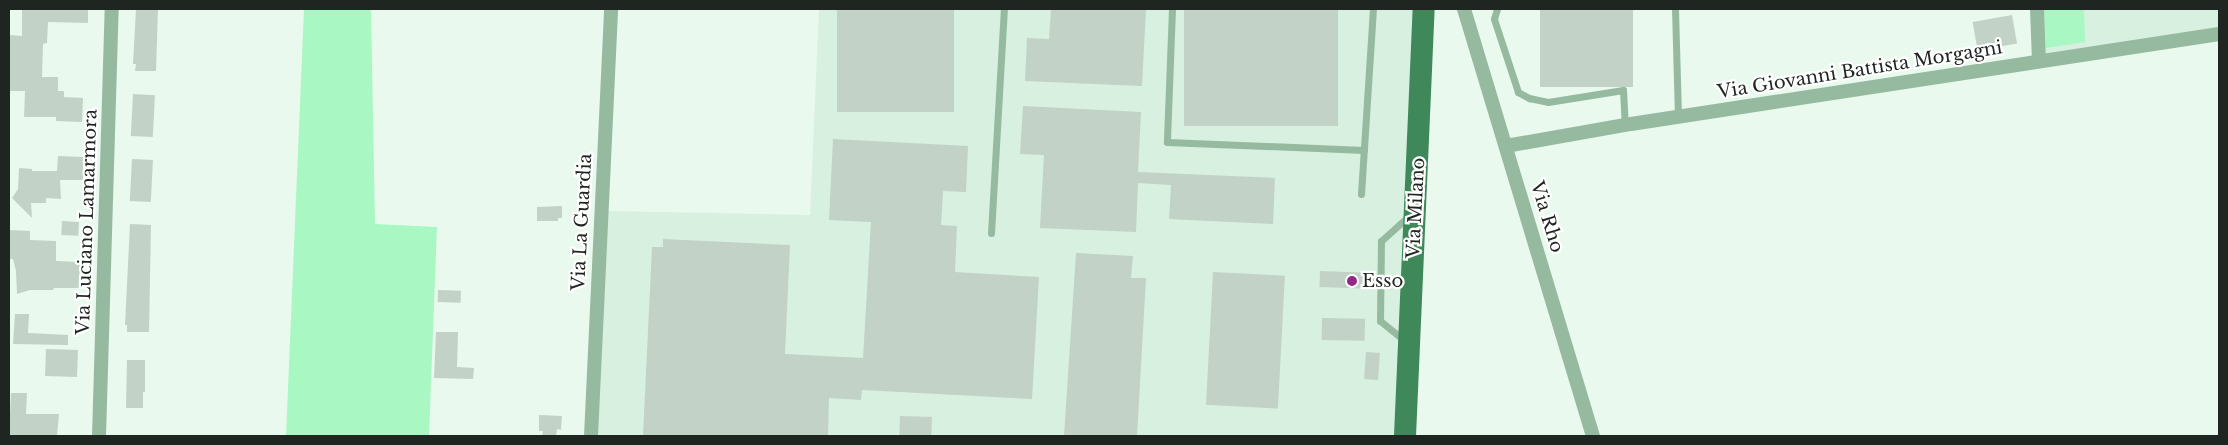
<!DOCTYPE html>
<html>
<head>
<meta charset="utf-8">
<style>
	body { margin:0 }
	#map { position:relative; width:2228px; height:445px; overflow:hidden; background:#e9f9ed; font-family:"Libre Baskerville",serif }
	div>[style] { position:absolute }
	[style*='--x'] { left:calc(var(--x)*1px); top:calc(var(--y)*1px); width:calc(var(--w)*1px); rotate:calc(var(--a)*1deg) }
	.built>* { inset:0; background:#d8f0df }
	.green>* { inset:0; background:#a9f7c2 }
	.building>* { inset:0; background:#c2d2c6; transform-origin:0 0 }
	.service>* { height:7px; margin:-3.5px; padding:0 3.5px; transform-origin:3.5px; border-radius:3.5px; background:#95baa0 }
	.minor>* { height:14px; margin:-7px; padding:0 7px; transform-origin:7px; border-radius:7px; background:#95baa0 }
	.primary>* { height:22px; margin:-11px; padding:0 11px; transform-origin:11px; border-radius:11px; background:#3e885a }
	.dots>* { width:14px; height:14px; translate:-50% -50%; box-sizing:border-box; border:2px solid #fff; border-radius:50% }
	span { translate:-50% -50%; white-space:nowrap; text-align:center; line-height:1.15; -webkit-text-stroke:4.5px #fff; paint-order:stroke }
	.street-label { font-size:18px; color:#1f2520 }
	.poi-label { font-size:18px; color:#1f2520 }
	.left { translate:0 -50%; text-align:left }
	.frame { position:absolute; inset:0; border:10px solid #1f2520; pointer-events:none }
</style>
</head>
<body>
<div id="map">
	<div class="built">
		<div style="clip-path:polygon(819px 9px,1416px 9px,1397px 436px,596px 436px,606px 211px,810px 215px)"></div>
		<div style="clip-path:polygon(2041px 9px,2219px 9px,2219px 29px,2043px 55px)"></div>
	</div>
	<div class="green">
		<div style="clip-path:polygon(304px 9px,371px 9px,375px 224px,437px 227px,429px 436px,286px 436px)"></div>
		<div style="clip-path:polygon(2044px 9px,2084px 9px,2085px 42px,2046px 48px)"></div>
	</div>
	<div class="building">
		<div style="clip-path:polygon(22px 9px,88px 9px,88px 23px,48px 22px,47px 43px,43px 44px,42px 77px,58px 77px,58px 91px,64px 91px,64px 97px,83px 98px,82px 122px,56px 121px,56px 117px,24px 117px,25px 91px,9px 91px,9px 35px,22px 36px)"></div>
		<div style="clip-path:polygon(136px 9px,158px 9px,156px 71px,135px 71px,136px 64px,133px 64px)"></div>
		<div style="left:837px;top:9px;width:117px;height:103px"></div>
		<div style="clip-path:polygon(1051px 9px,1146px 9px,1142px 86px,1025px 81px,1027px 38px,1049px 39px)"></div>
		<div style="left:1184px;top:9px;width:154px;height:117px"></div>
		<div style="left:1540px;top:9px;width:93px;height:78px"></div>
		<div style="left:2012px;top:15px;width:29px;height:40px;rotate:80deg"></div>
		<div style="left:133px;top:94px;width:22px;height:42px;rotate:3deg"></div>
		<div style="clip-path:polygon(1023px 106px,1141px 112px,1138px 172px,1275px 178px,1273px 224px,1169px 219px,1171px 185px,1138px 183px,1136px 232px,1040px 228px,1044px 155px,1020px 154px)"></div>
		<div style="clip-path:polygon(833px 139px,968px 146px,966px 192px,943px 191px,941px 225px,957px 226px,955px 272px,1039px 277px,1032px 399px,862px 390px,861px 400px,829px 398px,828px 436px,643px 436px,652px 247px,663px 247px,663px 239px,790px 245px,785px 354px,863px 358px,871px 222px,829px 220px)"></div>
		<div style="clip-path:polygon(58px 156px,83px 157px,83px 180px,60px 180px,61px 199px,46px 198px,46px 203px,31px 203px,32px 218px,12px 198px,18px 189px,19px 168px,32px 169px,32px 171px,57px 171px)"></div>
		<div style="left:132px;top:159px;width:21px;height:42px;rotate:3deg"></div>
		<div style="clip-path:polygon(562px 206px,562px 218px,558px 218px,558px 221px,537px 221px,537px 207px)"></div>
		<div style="left:62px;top:221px;width:17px;height:14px;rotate:3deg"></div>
		<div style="clip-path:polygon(130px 224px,151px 225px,149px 332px,127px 332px,127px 325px,125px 325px)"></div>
		<div style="clip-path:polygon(9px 230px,30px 231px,30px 240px,56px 241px,56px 261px,80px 262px,79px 288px,54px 288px,53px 290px,30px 290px,17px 294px,16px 271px,13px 259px,9px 259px)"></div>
		<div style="clip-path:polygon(1076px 253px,1133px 256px,1131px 278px,1146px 278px,1137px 436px,1064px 436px)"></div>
		<div style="left:1320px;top:271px;width:55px;height:16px;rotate:2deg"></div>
		<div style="left:1213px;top:272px;width:72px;height:133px;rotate:3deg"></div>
		<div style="left:438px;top:290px;width:23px;height:12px;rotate:2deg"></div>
		<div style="clip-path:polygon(15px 314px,29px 314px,28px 333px,68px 335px,68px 345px,13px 344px)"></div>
		<div style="left:1322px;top:318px;width:43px;height:22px;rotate:1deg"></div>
		<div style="clip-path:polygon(436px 332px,458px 332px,457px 367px,474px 368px,473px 379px,434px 378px)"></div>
		<div style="left:46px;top:349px;width:32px;height:27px;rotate:2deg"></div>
		<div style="left:1366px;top:352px;width:14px;height:27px;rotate:4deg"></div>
		<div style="clip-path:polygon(127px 360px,145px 360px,145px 392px,143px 392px,143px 408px,126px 408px)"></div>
		<div style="clip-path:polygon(11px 393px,27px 393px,26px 414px,59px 414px,57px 436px,9px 436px)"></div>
		<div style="clip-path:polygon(539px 415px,562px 416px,561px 430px,557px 429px,556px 436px,542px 436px,543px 431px,539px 431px)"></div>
		<div style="left:900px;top:416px;width:32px;height:20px;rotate:2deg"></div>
	</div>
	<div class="service">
		<div style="--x:1172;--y:9;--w:133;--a:92.2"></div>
		<div style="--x:1167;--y:142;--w:197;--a:2.3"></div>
		<div style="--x:1497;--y:9;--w:10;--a:107"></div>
		<div style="--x:1494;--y:19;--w:77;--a:71.8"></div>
		<div style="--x:1518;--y:92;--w:13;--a:29"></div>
		<div style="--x:1529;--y:98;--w:19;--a:12"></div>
		<div style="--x:1548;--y:102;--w:76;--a:-9.1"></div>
		<div style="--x:1623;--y:90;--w:35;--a:87"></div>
		<div style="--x:1675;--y:9;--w:107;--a:88.4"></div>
		<div style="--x:1361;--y:194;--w:185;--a:-86.3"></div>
		<div style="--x:991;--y:233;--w:224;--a:-86.7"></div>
		<div style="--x:1405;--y:341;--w:32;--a:-141"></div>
		<div style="--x:1380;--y:321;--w:80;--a:-89.3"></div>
		<div style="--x:1381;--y:241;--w:39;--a:-42"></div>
	</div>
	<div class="minor">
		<div style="--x:1464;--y:9;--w:446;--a:73.2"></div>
		<div style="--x:2037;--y:9;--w:52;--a:87.8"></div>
		<div style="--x:1506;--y:146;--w:127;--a:-10"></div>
		<div style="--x:1631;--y:124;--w:595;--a:-8.7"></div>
		<div style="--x:99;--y:436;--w:427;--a:-88.3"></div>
		<div style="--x:591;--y:436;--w:427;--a:-87.3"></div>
	</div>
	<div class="primary">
		<div style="--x:1405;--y:436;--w:427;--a:-87.5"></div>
	</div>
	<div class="dots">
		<div style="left:1352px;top:281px;background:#962787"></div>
	</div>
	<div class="street-label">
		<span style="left:1860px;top:70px;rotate:-9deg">Via Giovanni Battista Morgagni</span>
		<span style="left:1416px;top:208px;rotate:-87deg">Via Milano</span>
		<span style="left:1547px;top:217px;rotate:73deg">Via Rho</span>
		<span style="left:87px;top:222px;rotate:-88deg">Via Luciano Lamarmora</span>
		<span style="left:582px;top:222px;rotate:-87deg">Via La Guardia</span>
	</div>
	<div class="poi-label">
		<span class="left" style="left:1362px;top:281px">Esso</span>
	</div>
	<div class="frame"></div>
</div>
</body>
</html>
